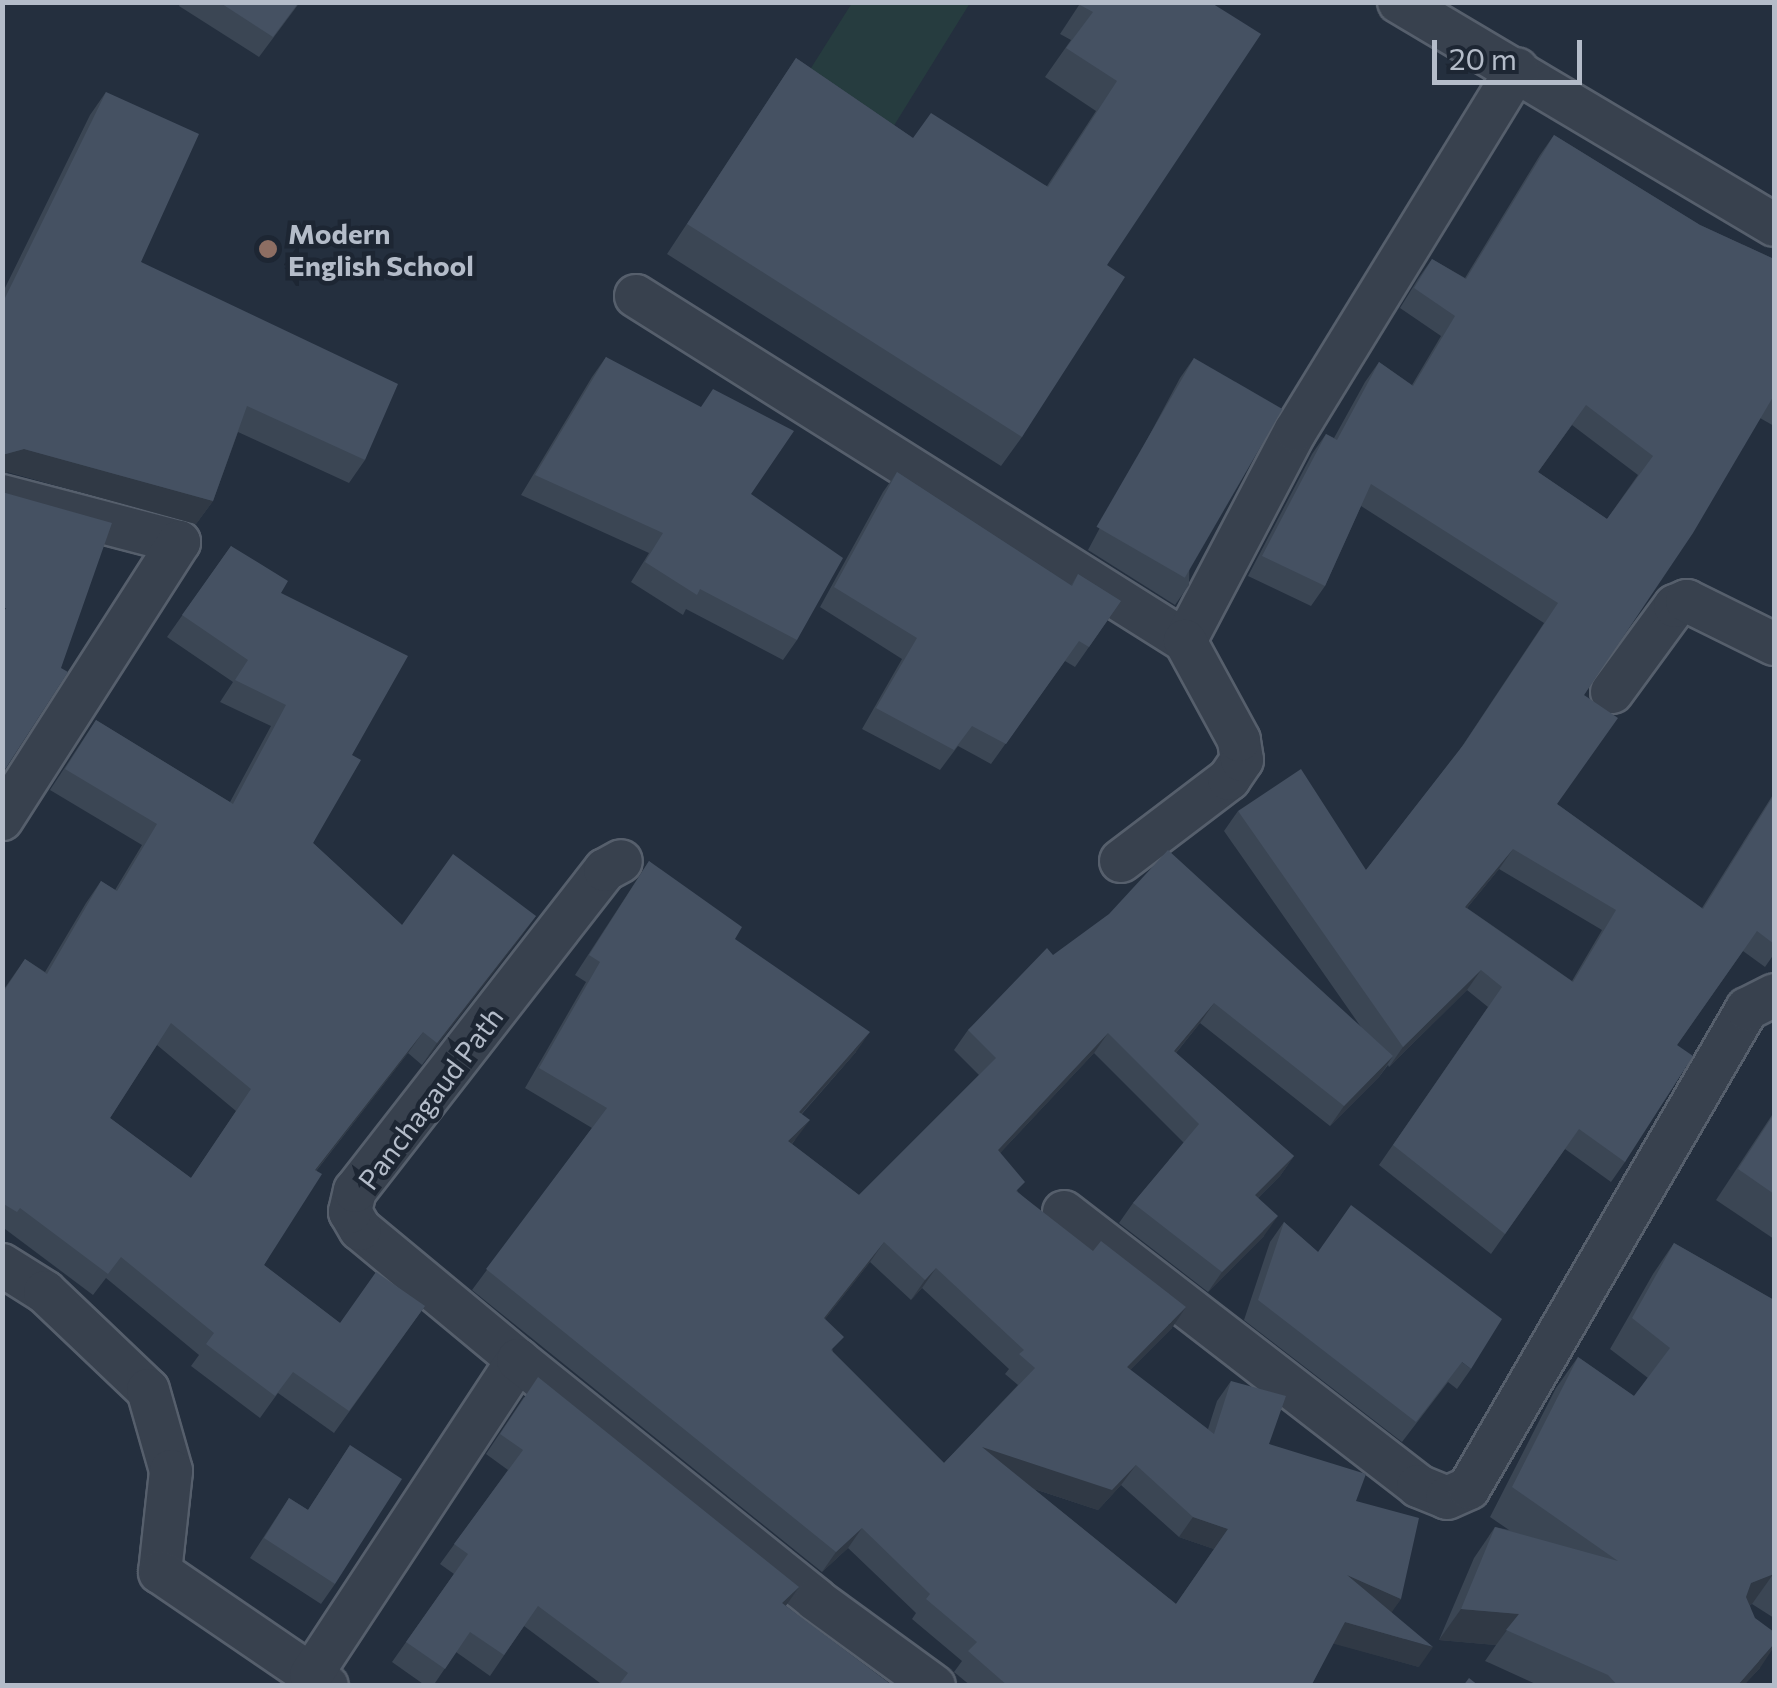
<!DOCTYPE html>
<html>
<head>
<meta charset="utf-8">
<style>
	body { margin:0 }
	#map { position:relative; width:1777px; height:1688px; overflow:hidden; background:#242f3e; font-family:Commissioner,sans-serif }
	div>[style] { position:absolute }
	[style*='--x'] { left:calc(var(--x)*1px); top:calc(var(--y)*1px); width:calc(var(--w)*1px); rotate:calc(var(--a)*1deg) }
	.green>* { inset:0; background:#263c3f }
	.roads { filter:drop-shadow(2px 0 #565f6c) drop-shadow(-2px 0 #565f6c) drop-shadow(0 2px #565f6c) drop-shadow(0 -2px #565f6c) }
	.minor>* { height:42px; margin:-21px; padding:0 21px; transform-origin:21px; border-radius:21px; background:#38414e }
	.wall>* { inset:0; background:#3b4654 }
	.shaded-wall>* { inset:0; background:#303945 }
	.building>* { inset:0; background:#455162; transform-origin:0 0 }
	.dots>* { width:28px; height:28px; translate:-50% -50%; box-sizing:border-box; border:5px solid #1d2633; border-radius:50% }
	span { translate:-50% -50%; white-space:nowrap; text-align:center; line-height:1.15; -webkit-text-stroke:9px #1d2633; paint-order:stroke }
	.poi-label { font-size:28px; color:#b4bcc9; font-weight:700 }
	.left { translate:0 -50%; text-align:left }
	.street-label { font-size:28px; color:#b4bcc9 }
	.frame { position:absolute; inset:0; border:5px solid #b4bcc9; pointer-events:none }
	.scale { position:absolute; left:1432px; top:40px; width:150px; height:45px; box-sizing:border-box; border:5px solid #b4bcc9; border-top:0; padding-left:12px; font-size:30px; line-height:35px; white-space:nowrap; color:#b4bcc9; -webkit-text-stroke:8px #1d2633; paint-order:stroke }
</style>
</head>
<body>
<div id="map">
	<div class="green">
		<div style="clip-path:polygon(852px 3px,970px 3px,890px 132px,806px 76px)"></div>
	</div>
	<div class="roads">
		<div class="minor">
			<div style="--x:1399;--y:2;--w:436;--a:30.7"></div>
			<div style="--x:636;--y:296;--w:648;--a:32.15"></div>
			<div style="--x:1185;--y:641;--w:238;--a:-62.3"></div>
			<div style="--x:1296;--y:430;--w:423;--a:-58.5"></div>
			<div style="--x:2;--y:496;--w:183;--a:14.6"></div>
			<div style="--x:179;--y:542;--w:329;--a:122.6"></div>
			<div style="--x:1612;--y:692;--w:107;--a:-53.8"></div>
			<div style="--x:1675;--y:606;--w:13;--a:-23"></div>
			<div style="--x:1687;--y:601;--w:97;--a:26.3"></div>
			<div style="--x:1121;--y:861;--w:136;--a:-37.2"></div>
			<div style="--x:1229;--y:779;--w:23;--a:-56"></div>
			<div style="--x:1242;--y:760;--w:20;--a:-99"></div>
			<div style="--x:1239;--y:740;--w:113;--a:-118.6"></div>
			<div style="--x:1064;--y:1212;--w:448;--a:37.7"></div>
			<div style="--x:1418;--y:1486;--w:31;--a:22"></div>
			<div style="--x:1447;--y:1498;--w:24;--a:-24"></div>
			<div style="--x:1469;--y:1488;--w:554;--a:-59.87"></div>
			<div style="--x:1747;--y:1009;--w:30;--a:-27"></div>
			<div style="--x:2;--y:1265;--w:51;--a:32.1"></div>
			<div style="--x:45;--y:1292;--w:142;--a:43.6"></div>
			<div style="--x:148;--y:1390;--w:84;--a:74.1"></div>
			<div style="--x:171;--y:1471;--w:102;--a:96.2"></div>
			<div style="--x:160;--y:1572;--w:202;--a:34.3"></div>
			<div style="--x:518;--y:1360;--w:205;--a:-140.3"></div>
			<div style="--x:360;--y:1229;--w:20;--a:-120"></div>
			<div style="--x:350;--y:1212;--w:22;--a:-77"></div>
			<div style="--x:355;--y:1191;--w:407;--a:-52.1"></div>
			<div style="--x:605;--y:870;--w:18;--a:-29"></div>
			<div style="--x:311;--y:1675;--w:377;--a:-56.7"></div>
			<div style="--x:518;--y:1360;--w:383;--a:38.8"></div>
			<div style="--x:816;--y:1600;--w:146;--a:36.1"></div>
		</div>
	</div>
	<div class="wall">
		<div style="clip-path:polygon(181px 2px,300px 2px,259px 57px,179px 6px)"></div>
		<div style="clip-path:polygon(1081px 2px,1210px 2px,1107px 265px,1022px 437px,1001px 466px,667px 254px,796px 58px,913px 138px,1047px 186px,1096px 111px,1045px 77px,1071px 40px,1060px 34px)"></div>
		<div style="clip-path:polygon(106px 92px,141px 262px,365px 460px,349px 483px,238px 432px,213px 501px,196px 524px,8px 472px,2px 474px,2px 294px,90px 115px)"></div>
		<div style="clip-path:polygon(evenodd,1554px 135px,1700px 225px,1774px 259px,1774px 426px,1760px 418px,1584px 695px,1557px 804px,1702px 908px,1774px 793px,1774px 954px,1765px 967px,1743px 951px,1677px 1045px,1625px 1162px,1611px 1182px,1565px 1149px,1491px 1254px,1379px 1165px,1488px 1007px,1467px 990px,1389px 1067px,1388px 1065px,1379px 1077px,1330px 1126px,1200px 1023px,1176px 1053px,1294px 1156px,1280px 1176px,1258px 1198px,1264px 1236px,1208px 1292px,1119px 1223px,1133px 1203px,1184px 1143px,1094px 1053px,1000px 1153px,1018px 1192px,1172px 1328px,1130px 1370px,1208px 1429px,1217px 1401px,1231px 1381px,1269px 1444px,1356px 1501px,1401px 1599px,1391px 1612px,1419px 1667px,1333px 1643px,1311px 1686px,971px 1686px,954px 1672px,962px 1661px,912px 1619px,916px 1613px,848px 1548px,822px 1572px,472px 1290px,592px 1128px,525px 1088px,586px 982px,575px 975px,649px 861px,856px 1052px,802px 1114px,795px 1140px,792px 1144px,859px 1195px,979px 1075px,954px 1050px,968px 1030px,1053px 955px,1361px 1027px,1224px 831px,1238px 811px,1366px 870px,1459px 751px,1544px 623px,1361px 506px,1325px 586px,1311px 606px,1248px 576px,1312px 454px,1326px 434px,1334px 438px,1365px 382px,1379px 362px,1412px 385px,1441px 336px,1400px 308px,1418px 279px,1432px 259px,1465px 278px,1540px 155px,1554px 135px,1572px 425px,1638px 475px,1607px 519px,1538px 472px,1572px 425px,1554px 135px,1499px 869px,1602px 930px,1572px 981px,1467px 908px,1499px 869px,1554px 135px,870px 1262px,911px 1300px,922px 1288px,1009px 1369px,1005px 1374px,1018px 1385px,944px 1463px,833px 1352px,825px 1319px,870px 1262px,1554px 135px,1121px 1485px,1179px 1537px,1214px 1549px,1176px 1604px,1034px 1489px,1098px 1510px,1121px 1485px)"></div>
		<div style="clip-path:polygon(606px 357px,751px 494px,797px 640px,783px 660px,686px 609px,683px 615px,631px 582px,649px 553px,521px 495px,592px 377px)"></div>
		<div style="clip-path:polygon(1194px 358px,1189px 585px,1175px 605px,1088px 550px,1180px 378px)"></div>
		<div style="clip-path:polygon(897px 472px,1071px 585px,1078px 574px,1121px 601px,1075px 667px,1065px 661px,991px 764px,958px 746px,940px 770px,862px 729px,902px 659px,820px 607px,883px 492px)"></div>
		<div style="clip-path:polygon(evenodd,231px 546px,281px 593px,352px 755px,313px 843px,402px 925px,536px 916px,422px 1065px,408px 1053px,317px 1170px,264px 1265px,340px 1323px,425px 1306px,334px 1433px,278px 1393px,260px 1418px,191px 1366px,199px 1355px,106px 1278px,93px 1295px,5px 1229px,2px 1232px,2px 992px,25px 959px,45px 972px,86px 903px,101px 881px,115px 890px,142px 845px,50px 790px,96px 720px,230px 802px,271px 726px,220px 702px,233px 682px,167px 637px,231px 546px,157px 1045px,236px 1111px,191px 1178px,110px 1118px,157px 1045px)"></div>
		<div style="clip-path:polygon(1774px 1112px,1774px 1239px,1716px 1200px)"></div>
		<div style="clip-path:polygon(1284px 1222px,1318px 1252px,1471px 1369px,1457px 1389px,1448px 1382px,1402px 1442px,1244px 1320px,1270px 1242px)"></div>
		<div style="clip-path:polygon(1674px 1243px,1774px 1300px,1774px 1618px,1752px 1604px,1750px 1605px,1760px 1668px,1743px 1686px,1540px 1686px,1485px 1661px,1496px 1645px,1439px 1640px,1474px 1558px,1495px 1527px,1509px 1530px,1490px 1517px,1556px 1388px,1578px 1357px,1634px 1396px,1648px 1378px,1610px 1349px,1653px 1274px)"></div>
		<div style="clip-path:polygon(524px 1397px,799px 1587px,785px 1606px,893px 1686px,604px 1686px,524px 1626px,490px 1676px,456px 1652px,433px 1686px,426px 1686px,392px 1662px,454px 1574px,440px 1564px,508px 1470px,486px 1454px)"></div>
		<div style="clip-path:polygon(350px 1445px,335px 1584px,321px 1604px,250px 1558px,289px 1498px,308px 1510px)"></div>
	</div>
	<div class="shaded-wall">
		<div style="clip-path:polygon(24px 449px,213px 501px,196px 524px,8px 472px,2px 474px,2px 455px)"></div>
		<div style="clip-path:polygon(1513px 849px,1499px 869px,1451px 927px,1465px 907px)"></div>
		<div style="clip-path:polygon(536px 916px,521px 937px,422px 1065px,437px 1043px)"></div>
		<div style="clip-path:polygon(1481px 970px,1467px 990px,1389px 1067px,1403px 1047px)"></div>
		<div style="clip-path:polygon(1214px 1003px,1200px 1023px,1160px 1072px,1174px 1051px)"></div>
		<div style="clip-path:polygon(423px 1032px,408px 1053px,300px 1191px,315px 1170px)"></div>
		<div style="clip-path:polygon(870px 1032px,856px 1052px,785px 1132px,799px 1112px)"></div>
		<div style="clip-path:polygon(1108px 1033px,1094px 1053px,984px 1170px,998px 1150px)"></div>
		<div style="clip-path:polygon(1393px 1056px,1379px 1077px,1330px 1126px,1344px 1106px)"></div>
		<div style="clip-path:polygon(810px 1120px,795px 1140px,774px 1161px,788px 1141px)"></div>
		<div style="clip-path:polygon(1294px 1156px,1280px 1176px,1240px 1215px,1255px 1195px)"></div>
		<div style="clip-path:polygon(1278px 1216px,1264px 1236px,1208px 1292px,1222px 1272px)"></div>
		<div style="clip-path:polygon(884px 1242px,870px 1262px,810px 1338px,824px 1318px)"></div>
		<div style="clip-path:polygon(936px 1268px,922px 1288px,911px 1300px,925px 1280px)"></div>
		<div style="clip-path:polygon(1186px 1307px,1172px 1328px,1113px 1387px,1127px 1367px)"></div>
		<div style="clip-path:polygon(982px 1447px,1136px 1465px,1121px 1485px,1098px 1510px,968px 1467px)"></div>
		<div style="clip-path:polygon(1193px 1517px,1228px 1529px,1214px 1549px,1179px 1537px)"></div>
		<div style="clip-path:polygon(862px 1528px,848px 1548px,822px 1572px,836px 1552px)"></div>
		<div style="clip-path:polygon(1774px 1573px,1752px 1604px,1729px 1614px,1751px 1583px)"></div>
		<div style="clip-path:polygon(1347px 1575px,1401px 1599px,1387px 1619px)"></div>
		<div style="clip-path:polygon(799px 1587px,785px 1607px,782px 1603px)"></div>
		<div style="clip-path:polygon(1461px 1609px,1519px 1614px,1496px 1645px,1439px 1640px)"></div>
		<div style="clip-path:polygon(1345px 1622px,1433px 1647px,1419px 1667px,1331px 1643px)"></div>
		<div style="clip-path:polygon(1774px 1644px,1774px 1647px,1760px 1668px,1743px 1686px,1737px 1686px)"></div>
	</div>
	<div class="building">
		<div style="clip-path:polygon(219px 2px,299px 2px,273px 37px)"></div>
		<div style="clip-path:polygon(1082px 2px,1210px 2px,1261px 34px,1107px 265px,1125px 277px,1022px 437px,687px 224px,796px 58px,913px 138px,931px 113px,1048px 187px,1117px 81px,1066px 48px,1093px 12px,1080px 5px)"></div>
		<div style="clip-path:polygon(106px 92px,199px 134px,141px 262px,398px 384px,365px 460px,247px 406px,213px 501px,24px 449px,2px 455px,2px 304px)"></div>
		<div style="clip-path:polygon(evenodd,1554px 135px,1700px 225px,1774px 259px,1774px 398px,1773px 397px,1693px 533px,1584px 695px,1618px 718px,1557px 804px,1703px 909px,1774px 795px,1774px 944px,1757px 931px,1677px 1045px,1693px 1056px,1625px 1162px,1579px 1129px,1505px 1234px,1393px 1145px,1502px 987px,1481px 970px,1403px 1047px,1238px 811px,1301px 769px,1366px 870px,1464px 744px,1558px 603px,1371px 484px,1325px 586px,1262px 556px,1326px 434px,1337px 440px,1379px 362px,1413px 386px,1455px 316px,1414px 288px,1432px 259px,1466px 279px,1554px 135px,1586px 405px,1653px 456px,1607px 519px,1538px 472px,1586px 405px,1554px 135px,1513px 849px,1616px 910px,1573px 982px,1465px 907px,1513px 849px)"></div>
		<div style="clip-path:polygon(606px 357px,701px 407px,713px 389px,794px 431px,751px 494px,843px 558px,797px 640px,700px 589px,697px 595px,645px 562px,663px 533px,535px 475px)"></div>
		<div style="left:1194px;top:358px;width:102px;height:195px;rotate:30deg"></div>
		<div style="clip-path:polygon(897px 472px,1072px 586px,1078px 574px,1121px 601px,1089px 647px,1079px 641px,1006px 744px,972px 726px,954px 750px,876px 708px,917px 638px,834px 587px)"></div>
		<div style="clip-path:polygon(2px 492px,112px 523px,61px 668px,68px 672px,2px 774px,2px 615px,6px 608px,2px 608px)"></div>
		<div style="clip-path:polygon(evenodd,231px 546px,288px 581px,281px 593px,408px 656px,352px 755px,361px 760px,313px 843px,402px 925px,453px 854px,536px 916px,437px 1043px,423px 1032px,315px 1170px,322px 1174px,264px 1265px,340px 1323px,376px 1272px,425px 1306px,349px 1411px,293px 1372px,275px 1396px,206px 1344px,214px 1333px,121px 1257px,108px 1274px,20px 1208px,17px 1212px,2px 1203px,2px 994px,25px 959px,47px 974px,101px 881px,117px 891px,157px 824px,65px 769px,96px 720px,233px 804px,286px 705px,235px 680px,248px 660px,182px 615px,231px 546px,171px 1023px,251px 1089px,191px 1178px,110px 1118px,171px 1023px)"></div>
		<div style="clip-path:polygon(evenodd,1168px 850px,1393px 1056px,1344px 1106px,1214px 1003px,1174px 1051px,1294px 1156px,1255px 1195px,1278px 1216px,1222px 1272px,1133px 1203px,1199px 1124px,1108px 1033px,998px 1150px,1025px 1182px,1016px 1191px,1093px 1251px,1101px 1241px,1186px 1307px,1127px 1367px,1214px 1434px,1231px 1381px,1286px 1396px,1269px 1444px,1366px 1474px,1356px 1501px,1419px 1518px,1401px 1599px,1347px 1575px,1433px 1647px,1345px 1622px,1311px 1686px,1008px 1686px,968px 1651px,977px 1642px,926px 1599px,930px 1594px,862px 1528px,836px 1552px,486px 1269px,607px 1108px,539px 1068px,600px 962px,589px 955px,649px 861px,742px 927px,735px 939px,870px 1032px,799px 1112px,810px 1120px,788px 1141px,859px 1195px,996px 1058px,968px 1030px,1047px 948px,1053px 955px,1109px 914px,1168px 850px,884px 1242px,925px 1280px,936px 1268px,1024px 1350px,1019px 1354px,1035px 1368px,944px 1463px,831px 1350px,844px 1337px,824px 1318px,884px 1242px,1168px 850px,982px 1447px,1112px 1490px,1136px 1465px,1193px 1517px,1228px 1529px,1176px 1604px,982px 1447px)"></div>
		<div style="clip-path:polygon(1774px 1114px,1774px 1194px,1738px 1169px)"></div>
		<div style="clip-path:polygon(1351px 1205px,1502px 1319px,1471px 1369px,1462px 1362px,1416px 1422px,1258px 1300px,1284px 1222px,1318px 1252px)"></div>
		<div style="clip-path:polygon(1674px 1243px,1774px 1300px,1774px 1574px,1751px 1583px,1746px 1597px,1755px 1618px,1774px 1632px,1774px 1644px,1737px 1686px,1618px 1686px,1608px 1675px,1506px 1630px,1519px 1614px,1461px 1609px,1495px 1527px,1618px 1561px,1512px 1487px,1578px 1357px,1634px 1396px,1670px 1348px,1632px 1318px)"></div>
		<div style="clip-path:polygon(538px 1377px,799px 1587px,782px 1603px,893px 1686px,618px 1686px,628px 1673px,538px 1606px,504px 1655px,470px 1632px,445px 1669px,406px 1642px,468px 1554px,454px 1544px,523px 1450px,500px 1434px)"></div>
		<div style="clip-path:polygon(350px 1445px,402px 1479px,335px 1584px,264px 1538px,289px 1498px,308px 1510px)"></div>
		<div style="clip-path:polygon(1469px 1678px,1479px 1686px,1463px 1686px)"></div>
	</div>
	<div class="dots">
		<div style="left:268px;top:249px;background:#8d6e63"></div>
	</div>
	<div class="poi-label">
		<span class="left" style="left:288px;top:249px">Modern<br>English School</span>
	</div>
	<div class="street-label">
		<span style="left:430px;top:1098px;rotate:-53deg">Panchagaud Path</span>
	</div>
	<div class="frame"></div>
	<div class="scale">20 m</div>
</div>
</body>
</html>
